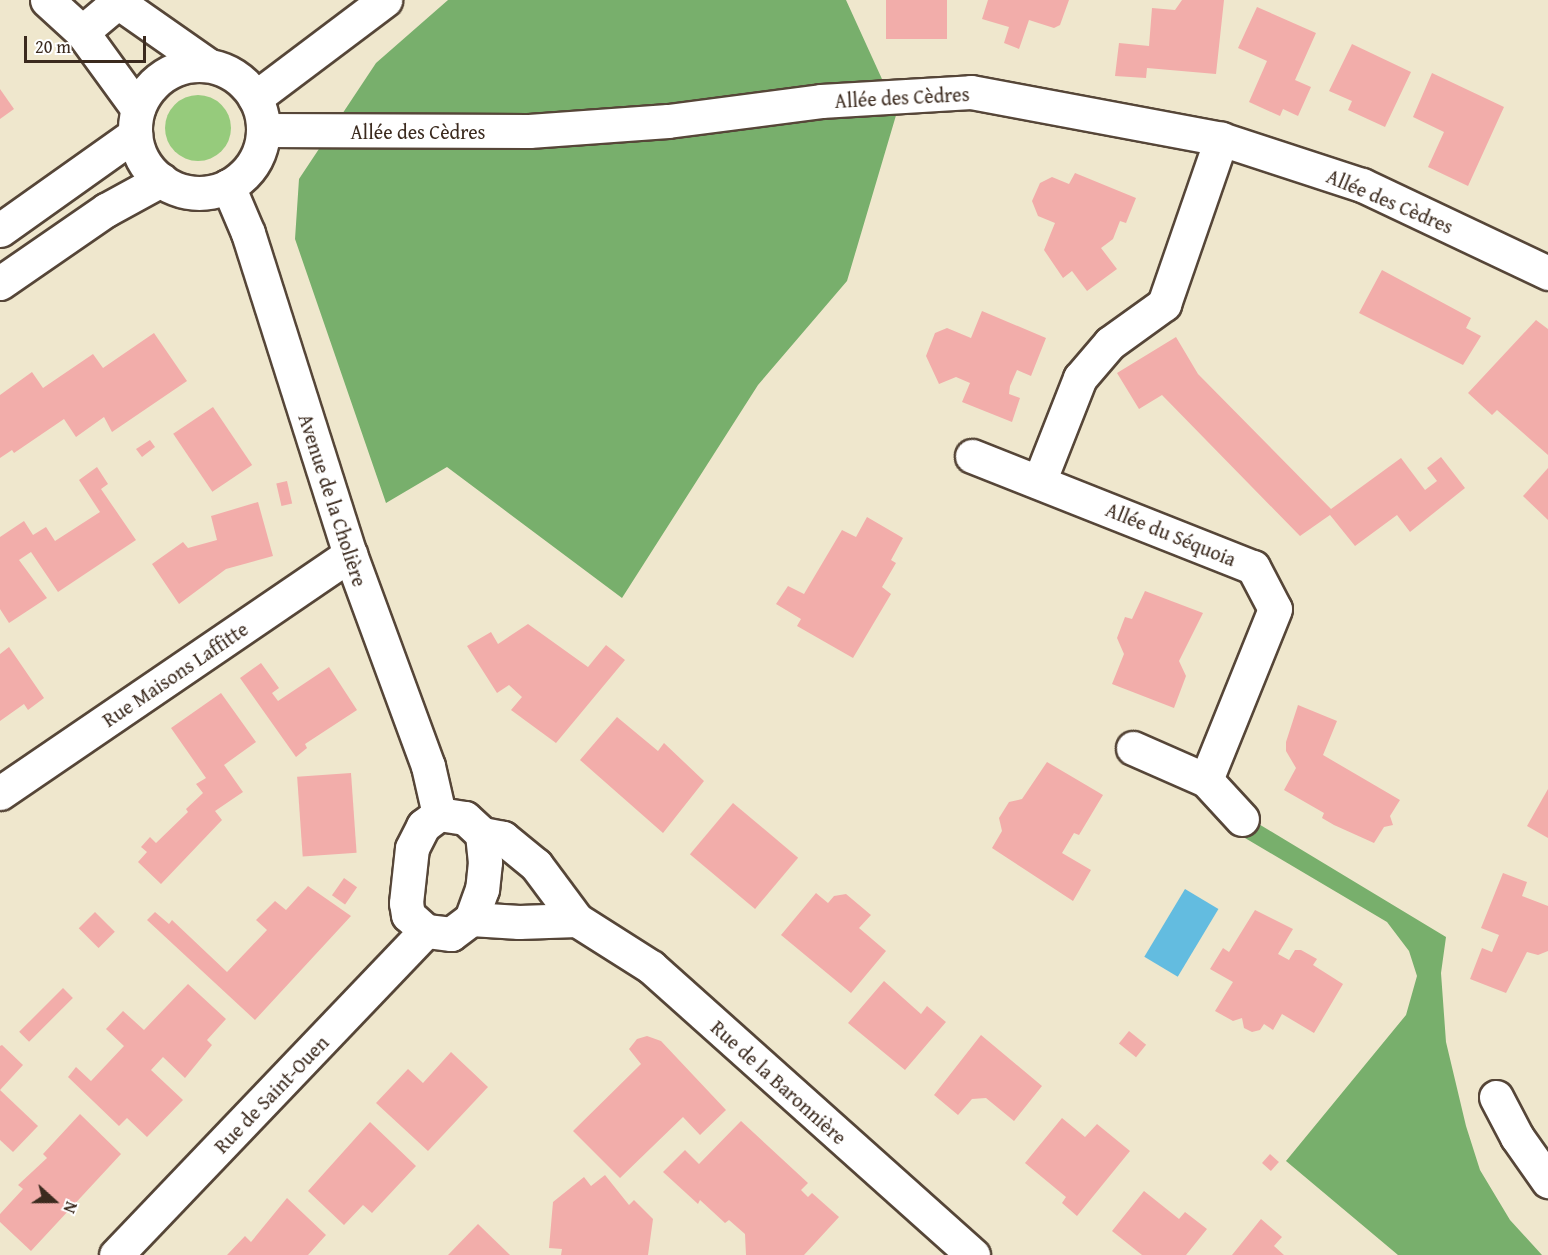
<!DOCTYPE html>
<html>
<head>
<meta charset="utf-8">
<style>
	body { margin:0 }
	#map { position:relative; width:1548px; height:1255px; overflow:hidden; background:#efe7cd; font-family:"Gentium Book Plus",serif }
	div>[style] { position:absolute }
	[style*='--x'] { left:calc(var(--x)*1px); top:calc(var(--y)*1px); width:calc(var(--w)*1px); rotate:calc(var(--a)*1deg) }
	.green>* { inset:0; background:#96cb7c }
	.round { border-radius:50% }
	.forest>* { inset:0; background:#78af6c }
	.water>* { inset:0; background:#63bce0; transform-origin:0 0 }
	.building>* { inset:0; background:#f2adaa; transform-origin:0 0 }
	.roads { filter:drop-shadow(2px 0 #564638) drop-shadow(-2px 0 #564638) drop-shadow(0 2px #564638) drop-shadow(0 -2px #564638) }
	.street>* { height:33px; margin:-16.5px; padding:0 16.5px; transform-origin:16.5px; border-radius:16.5px; background:#fff }
	.secondary>* { height:33px; margin:-16.5px; padding:0 16.5px; transform-origin:16.5px; border-radius:16.5px; background:#fff }
	.secondary>.ring { margin:-16.5px; padding:0; box-sizing:content-box; background:none; border:33px solid #fff; border-radius:50% }
	span { translate:-50% -50%; white-space:nowrap; text-align:center; line-height:1.15; -webkit-text-stroke:4.5px #fff; paint-order:stroke }
	.street-label { font-size:20px; color:#3b2a1e }
	.north { position:absolute; left:24px; top:1171px; width:60px; height:60px; -webkit-text-stroke:4px #fff; paint-order:stroke; rotate:111deg; font-size:16px; font-weight:700; line-height:24px; text-align:center; color:#3b2a1e }
	.north::after { content:''; display:block; margin:auto; width:21px; height:27px; background:#3b2a1e; clip-path:polygon(50% 0,100% 100%,50% 72%,0 100%) }
	.scale { position:absolute; left:24px; top:36px; width:122px; height:27px; box-sizing:border-box; border:3px solid #3b2a1e; border-top:0; padding-left:8px; font-size:18px; line-height:21px; white-space:nowrap; color:#3b2a1e; -webkit-text-stroke:4px #fff; paint-order:stroke }
</style>
</head>
<body>
<div id="map">
	<div class="green">
		<div class="round" style="left:165px;top:95px;width:66px;height:66px"></div>
	</div>
	<div class="forest">
		<div style="clip-path:polygon(448px 0,846px 0,897px 112px,847px 281px,758px 385px,622px 598px,447px 467px,386px 503px,295px 239px,299px 179px,376px 63px)"></div>
		<div style="clip-path:polygon(1247px 817px,1446px 937px,1441px 973px,1446px 1042px,1466px 1126px,1480px 1170px,1510px 1220px,1542px 1255px,1398px 1255px,1286px 1161px,1406px 1015px,1417px 976px,1409px 951px,1387px 922px,1223px 825px)"></div>
	</div>
	<div class="water">
		<div style="left:1185px;top:889px;width:39px;height:79px;rotate:31deg"></div>
	</div>
	<div class="building">
		<div style="left:886px;top:0;width:61px;height:39px"></div>
		<div style="clip-path:polygon(988px 0,1069px 0,1060px 25px,1054px 28px,1029px 20px,1019px 49px,1004px 43px,1009px 27px,982px 19px)"></div>
		<div style="clip-path:polygon(1182px 0,1224px 0,1216px 74px,1147px 68px,1146px 78px,1115px 76px,1119px 43px,1149px 46px,1152px 8px,1175px 10px)"></div>
		<div style="clip-path:polygon(1257px 7px,1316px 33px,1295px 80px,1311px 87px,1298px 116px,1283px 109px,1280px 116px,1249px 102px,1267px 61px,1238px 48px)"></div>
		<div style="clip-path:polygon(1352px 44px,1411px 72px,1385px 127px,1348px 110px,1352px 101px,1329px 91px)"></div>
		<div style="clip-path:polygon(1432px 73px,1504px 107px,1468px 186px,1428px 167px,1444px 132px,1413px 117px)"></div>
		<div style="clip-path:polygon(0 89px,14px 109px,0 119px)"></div>
		<div style="clip-path:polygon(1075px 173px,1136px 198px,1126px 223px,1120px 221px,1113px 239px,1101px 248px,1117px 269px,1087px 291px,1072px 271px,1063px 278px,1044px 250px,1055px 223px,1038px 216px,1032px 201px,1040px 183px,1052px 177px,1069px 184px)"></div>
		<div style="clip-path:polygon(1382px 270px,1471px 318px,1466px 328px,1481px 336px,1463px 365px,1359px 313px)"></div>
		<div style="clip-path:polygon(982px 311px,1046px 338px,1031px 376px,1017px 370px,1010px 386px,1009px 394px,1020px 398px,1012px 422px,962px 402px,970px 383px,956px 377px,939px 384px,926px 356px,935px 333px,947px 328px,971px 338px)"></div>
		<div style="clip-path:polygon(1536px 320px,1548px 329px,1548px 455px,1497px 410px,1492px 415px,1468px 393px)"></div>
		<div style="clip-path:polygon(154px 333px,187px 381px,112px 432px,104px 417px,76px 437px,64px 419px,14px 453px,12px 450px,0 458px,0 395px,32px 372px,43px 388px,93px 354px,103px 368px)"></div>
		<div style="clip-path:polygon(1176px 337px,1198px 374px,1331px 509px,1401px 458px,1425px 490px,1437px 481px,1427px 468px,1441px 457px,1465px 488px,1410px 532px,1397px 515px,1355px 546px,1330px 515px,1300px 536px,1162px 395px,1139px 409px,1117px 373px)"></div>
		<div style="left:213px;top:407px;width:70px;height:48px;rotate:56deg"></div>
		<div style="clip-path:polygon(150px 440px,155px 447px,142px 457px,136px 449px)"></div>
		<div style="clip-path:polygon(97px 467px,108px 484px,101px 489px,136px 540px,58px 592px,31px 552px,19px 560px,47px 598px,9px 623px,0 609px,0 537px,24px 521px,33px 535px,46px 527px,55px 541px,100px 512px,79px 480px)"></div>
		<div style="clip-path:polygon(1548px 468px,1548px 520px,1523px 496px)"></div>
		<div style="left:287px;top:481px;width:23px;height:11px;rotate:77deg"></div>
		<div style="clip-path:polygon(258px 502px,273px 556px,226px 569px,179px 604px,152px 564px,183px 542px,188px 548px,217px 540px,211px 516px)"></div>
		<div style="clip-path:polygon(867px 517px,903px 538px,891px 560px,896px 563px,882px 587px,891px 594px,853px 658px,797px 626px,801px 619px,776px 604px,788px 586px,804px 594px,842px 530px,856px 537px)"></div>
		<div style="clip-path:polygon(1145px 591px,1203px 613px,1179px 661px,1186px 676px,1174px 708px,1112px 684px,1124px 654px,1117px 638px,1125px 617px,1132px 619px)"></div>
		<div style="clip-path:polygon(528px 624px,588px 667px,606px 645px,625px 660px,556px 743px,511px 710px,522px 697px,509px 685px,497px 693px,467px 646px,491px 632px,498px 644px)"></div>
		<div style="clip-path:polygon(9px 647px,44px 698px,28px 710px,24px 704px,0 721px,0 654px)"></div>
		<div style="clip-path:polygon(261px 663px,279px 688px,272px 693px,278px 701px,329px 667px,357px 710px,305px 744px,307px 748px,296px 757px,240px 678px)"></div>
		<div style="clip-path:polygon(221px 693px,256px 742px,224px 765px,243px 792px,215px 811px,222px 820px,161px 884px,138px 862px,147px 852px,141px 847px,150px 837px,156px 843px,188px 812px,186px 809px,203px 793px,196px 784px,206px 778px,171px 728px)"></div>
		<div style="clip-path:polygon(1298px 705px,1337px 721px,1323px 755px,1400px 800px,1390px 816px,1393px 825px,1384px 827px,1374px 843px,1334px 825px,1322px 818px,1324px 813px,1284px 790px,1296px 768px,1286px 751px,1286px 742px)"></div>
		<div style="clip-path:polygon(617px 717px,658px 751px,664px 743px,704px 781px,663px 833px,580px 760px)"></div>
		<div style="clip-path:polygon(1047px 762px,1103px 795px,1079px 835px,1074px 833px,1062px 853px,1091px 870px,1073px 901px,992px 848px,1002px 831px,999px 818px,1009px 802px,1022px 799px)"></div>
		<div style="left:351px;top:773px;width:80px;height:54px;rotate:86deg"></div>
		<div style="clip-path:polygon(1548px 789px,1548px 838px,1527px 826px)"></div>
		<div style="left:733px;top:803px;width:85px;height:67px;rotate:40deg"></div>
		<div style="clip-path:polygon(1503px 873px,1527px 882px,1522px 896px,1548px 906px,1548px 951px,1538px 955px,1527px 952px,1506px 993px,1470px 979px,1482px 948px,1492px 952px,1499px 935px,1481px 928px)"></div>
		<div style="left:344px;top:878px;width:16px;height:21px;rotate:35deg"></div>
		<div style="clip-path:polygon(308px 886px,351px 916px,255px 1020px,147px 920px,155px 912px,169px 924px,172px 920px,227px 972px,267px 930px,256px 920px,275px 901px,286px 910px)"></div>
		<div style="clip-path:polygon(816px 893px,828px 903px,834px 896px,846px 894px,871px 915px,859px 928px,886px 951px,851px 993px,781px 935px)"></div>
		<div style="clip-path:polygon(1255px 910px,1293px 929px,1278px 954px,1289px 960px,1295px 950px,1301px 950px,1317px 959px,1313px 965px,1343px 984px,1314px 1033px,1282px 1014px,1273px 1030px,1264px 1024px,1260px 1030px,1252px 1032px,1244px 1028px,1242px 1018px,1233px 1021px,1215px 1011px,1233px 982px,1210px 969px,1223px 948px,1229px 952px)"></div>
		<div style="left:95px;top:912px;width:28px;height:23px;rotate:45deg"></div>
		<div style="clip-path:polygon(884px 981px,921px 1014px,927px 1006px,946px 1022px,905px 1070px,848px 1023px)"></div>
		<div style="clip-path:polygon(188px 984px,226px 1019px,207px 1040px,212px 1045px,185px 1078px,163px 1057px,151px 1070px,183px 1100px,147px 1137px,127px 1118px,119px 1126px,68px 1077px,76px 1067px,91px 1081px,124px 1046px,106px 1029px,123px 1011px,144px 1030px)"></div>
		<div style="left:63px;top:988px;width:14px;height:62px;rotate:45deg"></div>
		<div style="left:1129px;top:1031px;width:22px;height:16px;rotate:39deg"></div>
		<div style="clip-path:polygon(981px 1035px,1042px 1086px,1014px 1121px,986px 1098px,972px 1099px,958px 1115px,934px 1095px)"></div>
		<div style="clip-path:polygon(647px 1036px,661px 1041px,726px 1110px,700px 1135px,683px 1117px,620px 1178px,573px 1131px,641px 1064px,629px 1049px,637px 1039px)"></div>
		<div style="clip-path:polygon(2px 1045px,23px 1065px,0 1090px,0 1046px)"></div>
		<div style="clip-path:polygon(451px 1052px,488px 1087px,428px 1151px,376px 1103px,408px 1069px,423px 1083px)"></div>
		<div style="clip-path:polygon(0 1090px,38px 1126px,13px 1152px,0 1140px)"></div>
		<div style="clip-path:polygon(80px 1114px,121px 1154px,31px 1251px,0 1222px,0 1214px,23px 1189px,18px 1185px,47px 1158px,43px 1154px)"></div>
		<div style="clip-path:polygon(1062px 1118px,1085px 1137px,1097px 1124px,1130px 1151px,1077px 1216px,1062px 1203px,1066px 1197px,1025px 1163px)"></div>
		<div style="clip-path:polygon(741px 1121px,808px 1183px,801px 1190px,808px 1197px,812px 1193px,839px 1217px,804px 1255px,746px 1255px,745px 1234px,729px 1220px,725px 1223px,700px 1200px,698px 1204px,663px 1172px,685px 1150px,699px 1164px)"></div>
		<div style="clip-path:polygon(370px 1122px,416px 1166px,372px 1213px,363px 1205px,344px 1225px,308px 1191px)"></div>
		<div style="left:1270px;top:1154px;width:12px;height:12px;rotate:42deg"></div>
		<div style="clip-path:polygon(605px 1175px,629px 1205px,634px 1200px,653px 1219px,648px 1255px,561px 1255px,562px 1249px,549px 1248px,553px 1202px,584px 1177px,591px 1186px)"></div>
		<div style="clip-path:polygon(1144px 1191px,1179px 1219px,1185px 1212px,1207px 1229px,1186px 1255px,1142px 1255px,1112px 1231px)"></div>
		<div style="clip-path:polygon(287px 1198px,326px 1235px,308px 1255px,227px 1255px,245px 1236px,251px 1242px)"></div>
		<div style="clip-path:polygon(1261px 1219px,1282px 1237px,1274px 1246px,1284px 1255px,1232px 1255px)"></div>
		<div style="clip-path:polygon(478px 1224px,510px 1255px,448px 1255px)"></div>
	</div>
	<div class="roads">
		<div class="street">
			<div style="--x:82;--y:32;--w:50;--a:-40.1"></div>
			<div style="--x:255;--y:98;--w:163;--a:-37"></div>
			<div style="--x:263;--y:130;--w:266;--a:0.2"></div>
			<div style="--x:529;--y:131;--w:139;--a:-4.1"></div>
			<div style="--x:668;--y:121;--w:154;--a:-7.4"></div>
			<div style="--x:821;--y:101;--w:150;--a:-3.4"></div>
			<div style="--x:971;--y:92;--w:254;--a:10.6"></div>
			<div style="--x:1221;--y:139;--w:148;--a:18.1"></div>
			<div style="--x:1362;--y:185;--w:206;--a:25.3"></div>
			<div style="--x:0;--y:230;--w:166;--a:-35.4"></div>
			<div style="--x:0;--y:283;--w:129;--a:-34.6"></div>
			<div style="--x:106;--y:210;--w:63;--a:-28.6"></div>
			<div style="--x:972;--y:456;--w:302;--a:21.6"></div>
			<div style="--x:1253;--y:567;--w:47;--a:62.4"></div>
			<div style="--x:1275;--y:609;--w:184;--a:112"></div>
			<div style="--x:1206;--y:780;--w:53;--a:47.3"></div>
			<div style="--x:1039;--y:482;--w:112;--a:-68.5"></div>
			<div style="--x:1080;--y:378;--w:46;--a:-49.4"></div>
			<div style="--x:1110;--y:343;--w:67;--a:-35.8"></div>
			<div style="--x:1164;--y:304;--w:175;--a:-70.9"></div>
			<div style="--x:1133;--y:748;--w:80;--a:23.7"></div>
			<div style="--x:0;--y:793;--w:424;--a:-34.3"></div>
			<div style="--x:471;--y:919;--w:48;--a:3.6"></div>
			<div style="--x:519;--y:922;--w:58;--a:-2"></div>
			<div style="--x:577;--y:920;--w:69;--a:-126.7"></div>
			<div style="--x:536;--y:865;--w:43;--a:-140.7"></div>
			<div style="--x:503;--y:838;--w:21;--a:-169"></div>
			<div style="--x:577;--y:920;--w:88;--a:32.4"></div>
			<div style="--x:651;--y:967;--w:432;--a:41.8"></div>
			<div style="--x:1496;--y:1097;--w:45;--a:62.3"></div>
			<div style="--x:1517;--y:1137;--w:54;--a:54.8"></div>
		</div>
		<div class="secondary">
			<div style="--x:47;--y:0;--w:47;--a:42.4"></div>
			<div style="--x:82;--y:32;--w:95;--a:54"></div>
			<div style="--x:115;--y:0;--w:113;--a:35"></div>
			<div class="ring" style="left:135px;top:65px;width:95px;height:95px"></div>
			<div style="--x:228;--y:186;--w:51;--a:66.9"></div>
			<div style="--x:248;--y:233;--w:337;--a:72.4"></div>
			<div style="--x:350;--y:554;--w:226;--a:69.8"></div>
			<div style="--x:428;--y:766;--w:49;--a:77.1"></div>
			<div style="--x:439;--y:814;--w:26;--a:9"></div>
			<div style="--x:465;--y:818;--w:23;--a:43"></div>
			<div style="--x:482;--y:834;--w:28;--a:84"></div>
			<div style="--x:485;--y:862;--w:27;--a:96"></div>
			<div style="--x:482;--y:889;--w:32;--a:110"></div>
			<div style="--x:471;--y:919;--w:25;--a:143"></div>
			<div style="--x:451;--y:934;--w:25;--a:-173"></div>
			<div style="--x:426;--y:931;--w:24;--a:-138"></div>
			<div style="--x:408;--y:915;--w:12;--a:-99"></div>
			<div style="--x:406;--y:903;--w:55;--a:-83.8"></div>
			<div style="--x:412;--y:848;--w:25;--a:-63"></div>
			<div style="--x:423;--y:826;--w:20;--a:-37"></div>
			<div style="--x:116;--y:1255;--w:448;--a:-46.3"></div>
		</div>
	</div>
	<div class="street-label">
		<span style="left:902px;top:97px;rotate:-3deg">Allée des Cèdres</span>
		<span style="left:418px;top:131px">Allée des Cèdres</span>
		<span style="left:1390px;top:201px;rotate:23deg">Allée des Cèdres</span>
		<span style="left:333px;top:500px;rotate:72deg">Avenue de la Cholière</span>
		<span style="left:1171px;top:534px;rotate:22deg">Allée du Séquoia</span>
		<span style="left:175px;top:674px;rotate:-34deg">Rue Maisons Laffitte</span>
		<span style="left:779px;top:1082px;rotate:42deg">Rue de la Baronnière</span>
		<span style="left:271px;top:1094px;rotate:-46deg">Rue de Saint-Ouen</span>
	</div>
	<div class="north">N</div>
	<div class="scale">20 m</div>
</div>
</body>
</html>
